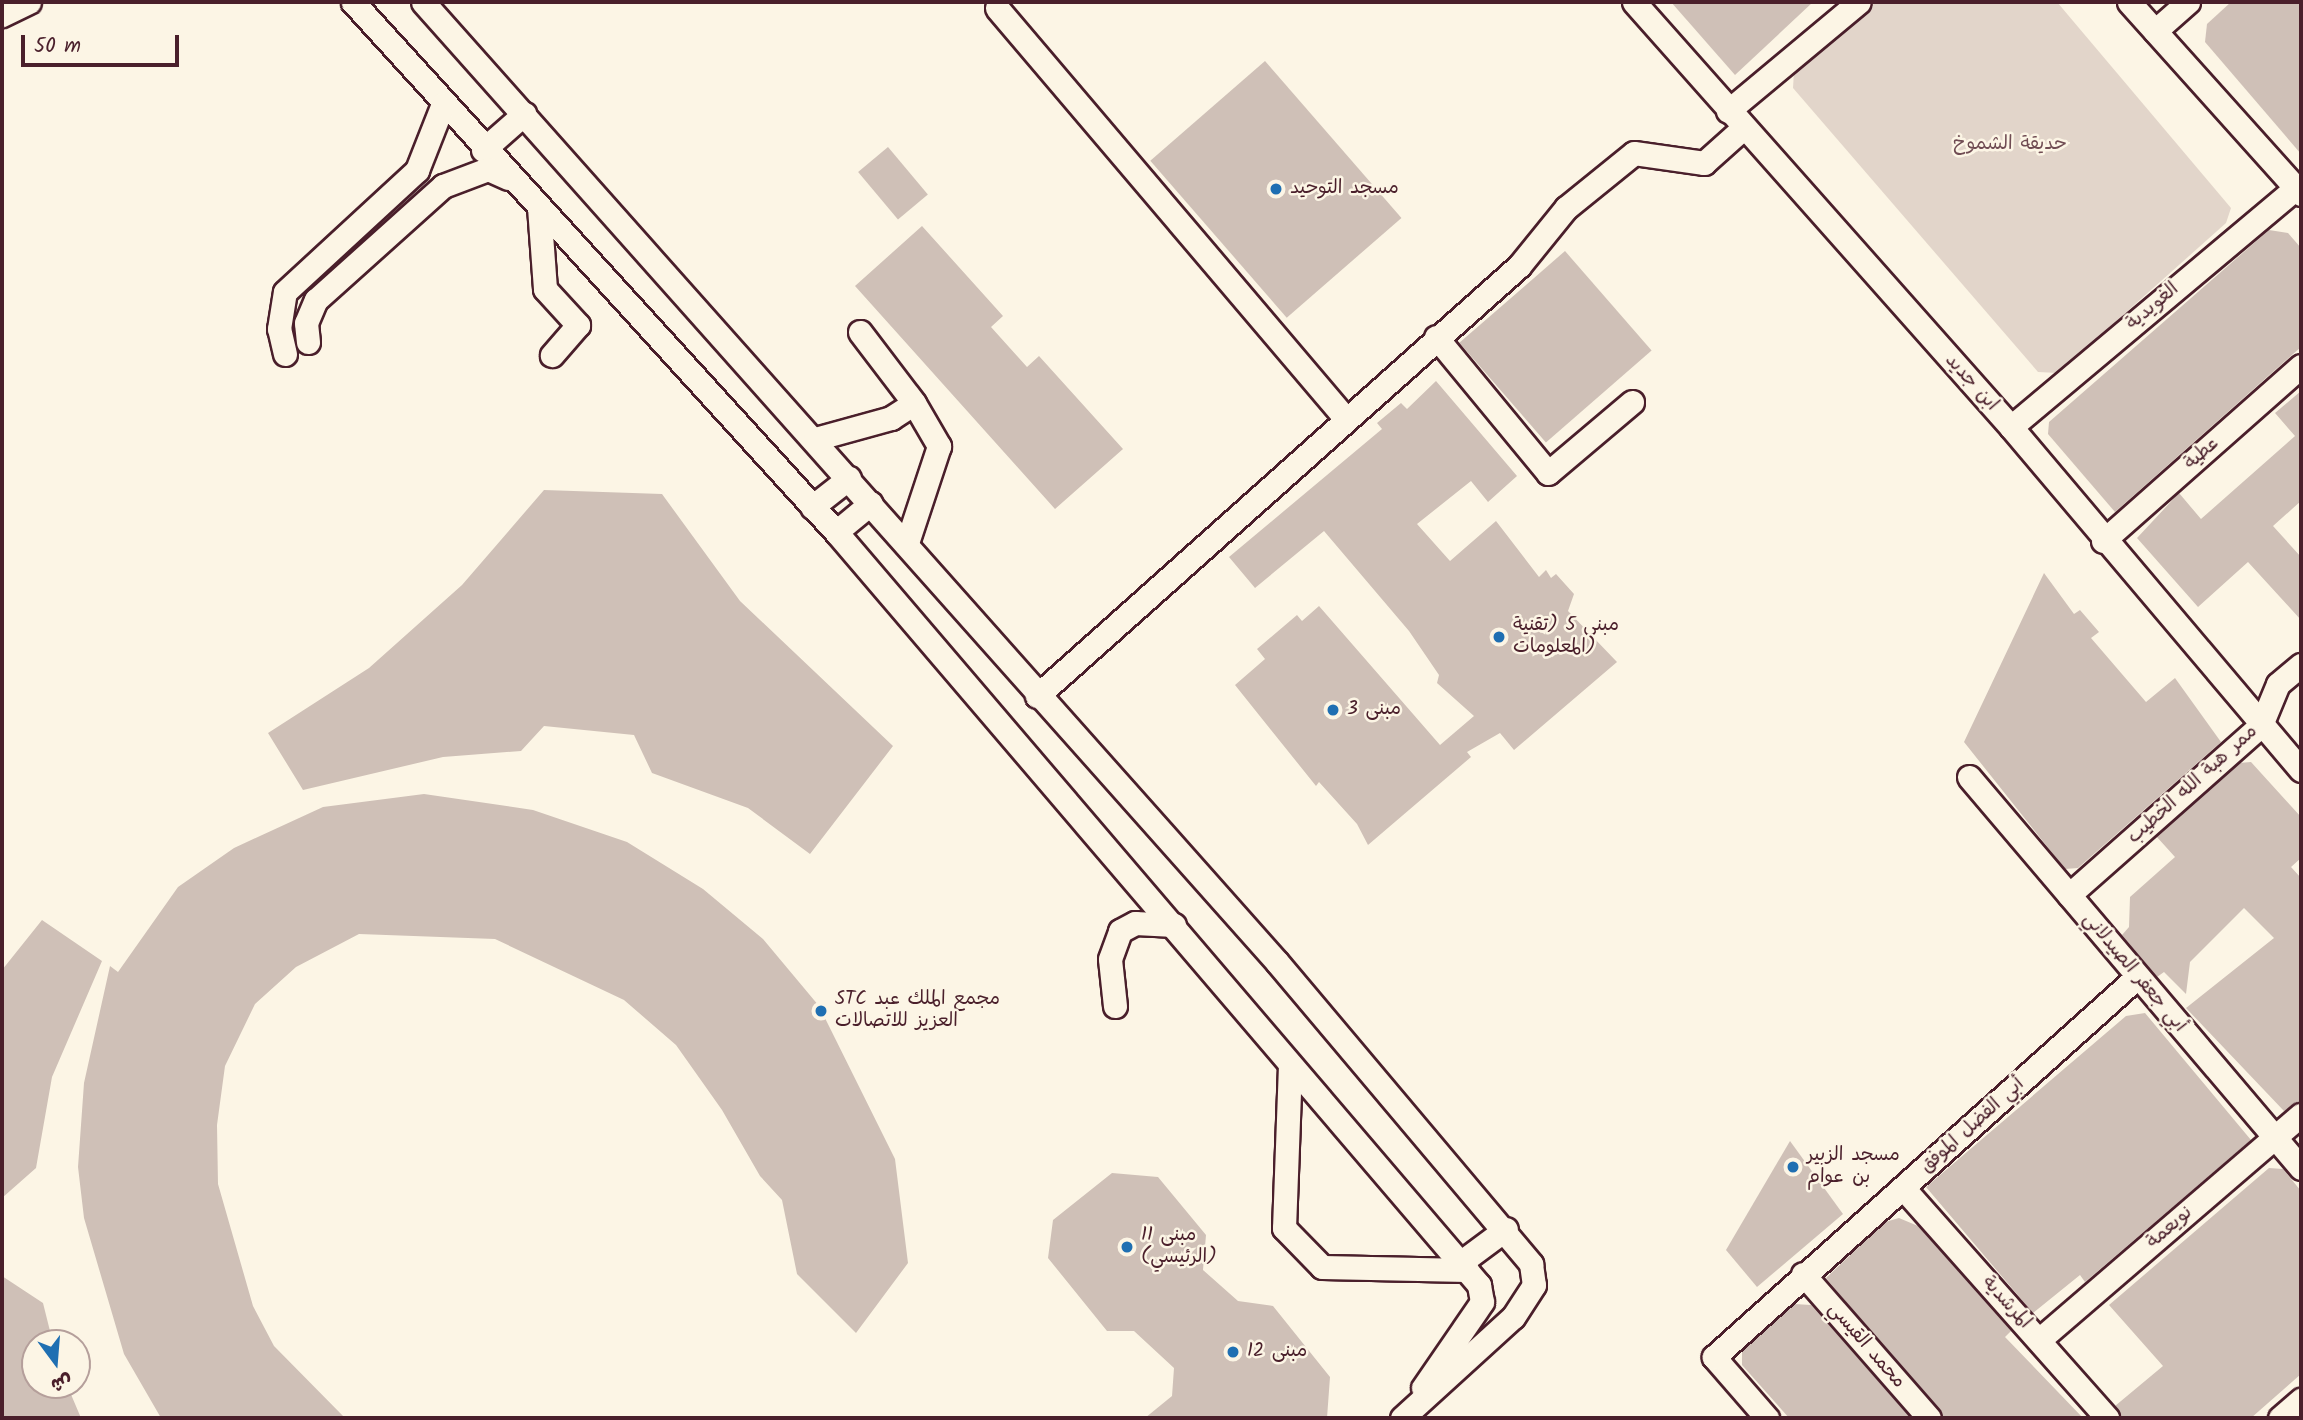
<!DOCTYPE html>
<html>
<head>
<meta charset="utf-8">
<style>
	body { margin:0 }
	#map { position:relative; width:2303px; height:1420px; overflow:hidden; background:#fcf5e5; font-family:Kalam,"Playpen Sans Arabic",sans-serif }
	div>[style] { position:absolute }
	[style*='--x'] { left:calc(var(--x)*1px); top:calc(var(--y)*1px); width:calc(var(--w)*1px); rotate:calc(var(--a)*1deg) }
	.green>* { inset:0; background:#e2d5ca }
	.building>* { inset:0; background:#cfc0b7; transform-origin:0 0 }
	.roads { filter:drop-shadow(2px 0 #4a1f2b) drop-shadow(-2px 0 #4a1f2b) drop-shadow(0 2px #4a1f2b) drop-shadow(0 -2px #4a1f2b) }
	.minor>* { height:23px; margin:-11.5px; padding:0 11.5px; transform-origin:11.5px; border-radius:11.5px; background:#fcf5e5 }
	.dots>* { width:19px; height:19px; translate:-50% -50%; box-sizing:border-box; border:4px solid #fcf5e5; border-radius:50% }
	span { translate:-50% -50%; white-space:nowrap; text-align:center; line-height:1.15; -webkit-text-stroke:5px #fcf5e5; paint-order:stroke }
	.park-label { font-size:19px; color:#704c53 }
	.poi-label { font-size:19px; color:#4a1f2b }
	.left { translate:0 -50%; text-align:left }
	.street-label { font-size:19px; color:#4a1f2b }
	.frame { position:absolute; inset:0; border:4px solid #4a1f2b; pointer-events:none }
	.north { position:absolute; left:21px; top:1329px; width:70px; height:70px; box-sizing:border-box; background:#fcf5e5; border:2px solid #b59f9b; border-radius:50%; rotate:164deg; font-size:19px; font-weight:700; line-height:28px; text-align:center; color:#4a1f2b }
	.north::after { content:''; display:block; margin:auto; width:24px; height:32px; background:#1f6fb2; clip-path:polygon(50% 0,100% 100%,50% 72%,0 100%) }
	.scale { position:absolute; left:21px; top:35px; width:158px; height:32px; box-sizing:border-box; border:4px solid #4a1f2b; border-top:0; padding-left:9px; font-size:21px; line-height:24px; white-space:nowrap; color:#4a1f2b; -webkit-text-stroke:5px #fcf5e5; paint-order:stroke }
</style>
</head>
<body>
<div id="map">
	<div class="green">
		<div style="clip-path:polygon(1876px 2px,2057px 2px,2231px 208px,2226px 223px,2058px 373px,2038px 372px,1793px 88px,1794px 71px)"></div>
	</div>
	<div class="building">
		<div style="clip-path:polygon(1671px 2px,1813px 2px,1735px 75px)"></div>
		<div style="clip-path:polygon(2231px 2px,2301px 2px,2301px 154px,2205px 42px,2207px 24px)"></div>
		<div style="left:1265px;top:61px;width:208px;height:152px;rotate:49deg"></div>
		<div style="left:888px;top:147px;width:62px;height:39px;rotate:50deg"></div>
		<div style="clip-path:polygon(922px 226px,1003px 316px,991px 327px,1027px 367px,1039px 356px,1123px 449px,1055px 509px,855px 286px)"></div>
		<div style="clip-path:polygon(2269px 230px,2288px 233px,2301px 248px,2301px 347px,2115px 512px,2048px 434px,2049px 422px)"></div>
		<div style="left:1565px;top:251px;width:132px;height:140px;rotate:49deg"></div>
		<div style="clip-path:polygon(1436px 381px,1517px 476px,1488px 502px,1471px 481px,1417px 524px,1450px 561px,1496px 521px,1539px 577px,1546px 570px,1551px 578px,1556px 574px,1574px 594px,1568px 611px,1617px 662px,1514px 750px,1500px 733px,1467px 752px,1471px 757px,1368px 845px,1357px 824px,1319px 782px,1316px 786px,1235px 685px,1265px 659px,1257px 649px,1297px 615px,1302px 621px,1319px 606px,1440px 745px,1474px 716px,1437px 683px,1439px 675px,1409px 631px,1324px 531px,1255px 588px,1229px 557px,1382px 429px,1377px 423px,1401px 403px,1407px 409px)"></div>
		<div style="clip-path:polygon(2301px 391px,2301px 501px,2273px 526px,2301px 557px,2301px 620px,2248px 562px,2198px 607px,2137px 538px,2179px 493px,2201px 519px,2295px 436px,2275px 413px)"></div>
		<div style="clip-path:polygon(544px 490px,662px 494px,740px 601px,893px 746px,810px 854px,748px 808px,652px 773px,634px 735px,544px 726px,521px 751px,443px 757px,303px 790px,268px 733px,369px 668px,462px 585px)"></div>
		<div style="clip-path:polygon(2044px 573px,2074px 614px,2080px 610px,2099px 632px,2091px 638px,2146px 702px,2175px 678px,2221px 742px,2078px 868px,2065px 869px,1964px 742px)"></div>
		<div style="clip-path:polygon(2251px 762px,2301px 817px,2301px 858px,2291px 867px,2301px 878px,2301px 1100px,2284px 1111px,2186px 1008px,2274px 938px,2244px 908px,2190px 962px,2186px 994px,2164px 972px,2157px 977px,2122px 935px,2129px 927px,2130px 897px,2175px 857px,2156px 836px,2239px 763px)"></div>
		<div style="clip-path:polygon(424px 794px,533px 810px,627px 842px,703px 889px,763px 939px,819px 1006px,895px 1159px,908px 1263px,856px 1333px,797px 1274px,782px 1200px,760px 1176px,722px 1110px,676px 1045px,624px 1000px,495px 939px,359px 934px,296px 967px,255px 1004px,225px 1066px,217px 1125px,218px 1184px,253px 1306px,274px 1346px,345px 1418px,161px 1418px,124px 1354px,84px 1218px,78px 1167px,84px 1083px,110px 966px,118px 972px,178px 887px,234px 848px,323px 807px)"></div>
		<div style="clip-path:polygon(42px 920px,102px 961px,52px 1077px,36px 1168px,2px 1198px,2px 970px)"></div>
		<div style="clip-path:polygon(2145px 1013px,2251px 1140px,2085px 1282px,2080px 1275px,2033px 1313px,1926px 1187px,2126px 1016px)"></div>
		<div style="clip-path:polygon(1790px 1141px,1843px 1214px,1757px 1287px,1726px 1250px)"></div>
		<div style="clip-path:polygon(2269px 1168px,2283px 1169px,2301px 1191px,2301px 1374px,2251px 1418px,2121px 1418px,2115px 1406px,2163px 1366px,2109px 1305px)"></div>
		<div style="clip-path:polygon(1112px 1173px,1158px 1177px,1206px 1235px,1203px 1270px,1238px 1301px,1273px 1306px,1330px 1377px,1327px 1418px,1145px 1418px,1172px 1396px,1174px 1368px,1134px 1331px,1107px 1331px,1048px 1258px,1053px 1220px)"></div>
		<div style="clip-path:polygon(1899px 1218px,1918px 1226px,2011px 1331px,2005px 1337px,2083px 1418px,1943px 1418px,1826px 1278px,1885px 1222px)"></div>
		<div style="clip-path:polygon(2px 1276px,43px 1303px,53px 1343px,35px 1343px,35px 1385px,67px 1385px,81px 1418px,2px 1418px)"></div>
		<div style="clip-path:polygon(1794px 1304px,1811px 1305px,1911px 1418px,1789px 1418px,1742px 1365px,1742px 1351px)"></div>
	</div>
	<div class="roads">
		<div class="minor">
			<div style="--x:353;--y:2;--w:718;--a:47.65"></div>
			<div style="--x:837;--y:533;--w:989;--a:49.51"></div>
			<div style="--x:1479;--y:1285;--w:17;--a:80"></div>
			<div style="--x:1482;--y:1302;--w:104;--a:124.5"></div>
			<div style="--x:423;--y:2;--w:1285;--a:48.34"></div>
			<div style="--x:1277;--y:962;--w:395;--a:49.9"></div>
			<div style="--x:1531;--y:1264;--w:21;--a:82"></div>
			<div style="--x:1534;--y:1285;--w:38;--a:123"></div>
			<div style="--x:1513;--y:1317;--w:150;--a:137.7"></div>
			<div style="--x:1634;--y:2;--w:568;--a:48.43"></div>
			<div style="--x:2011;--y:427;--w:449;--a:49.8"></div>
			<div style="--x:2129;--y:2;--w:258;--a:48.1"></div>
			<div style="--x:997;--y:8;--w:539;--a:49.66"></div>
			<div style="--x:2;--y:15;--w:30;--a:-26"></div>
			<div style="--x:2155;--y:31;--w:44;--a:-41.3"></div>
			<div style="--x:1728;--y:111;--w:170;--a:-39.8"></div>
			<div style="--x:483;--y:150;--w:55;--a:-41.3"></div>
			<div style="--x:539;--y:207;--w:82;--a:85.8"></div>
			<div style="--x:545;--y:289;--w:49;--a:47.5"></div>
			<div style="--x:578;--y:325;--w:40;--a:131"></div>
			<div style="--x:860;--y:332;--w:89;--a:52.7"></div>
			<div style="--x:1436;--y:337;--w:176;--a:50.5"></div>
			<div style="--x:1548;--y:473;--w:110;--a:-40.2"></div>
			<div style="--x:308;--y:342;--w:19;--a:-96"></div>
			<div style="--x:306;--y:323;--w:25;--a:-67"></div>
			<div style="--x:316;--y:300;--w:171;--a:-41.9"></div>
			<div style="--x:443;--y:186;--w:48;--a:-20.7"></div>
			<div style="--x:488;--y:169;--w:22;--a:24"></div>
			<div style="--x:285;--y:354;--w:26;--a:-103"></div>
			<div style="--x:279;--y:329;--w:37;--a:-81"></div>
			<div style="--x:285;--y:292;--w:180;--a:-42.7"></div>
			<div style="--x:417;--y:170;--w:71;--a:-68.5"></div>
			<div style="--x:2011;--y:427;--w:372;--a:-40"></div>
			<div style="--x:815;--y:439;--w:79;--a:-15.4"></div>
			<div style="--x:891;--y:418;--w:27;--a:-33"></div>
			<div style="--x:914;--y:403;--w:50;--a:59.8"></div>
			<div style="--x:939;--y:446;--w:102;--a:108.3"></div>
			<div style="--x:812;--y:507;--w:47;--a:-38.1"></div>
			<div style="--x:836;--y:532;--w:45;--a:-39.6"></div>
			<div style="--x:2103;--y:541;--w:264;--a:-41.5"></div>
			<div style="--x:1037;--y:696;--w:646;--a:-41.74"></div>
			<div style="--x:1519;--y:266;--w:75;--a:-51"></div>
			<div style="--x:1566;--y:208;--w:87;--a:-39"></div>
			<div style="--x:1634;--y:153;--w:71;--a:8.1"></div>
			<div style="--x:1704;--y:163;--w:51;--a:-41.8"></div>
			<div style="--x:1969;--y:777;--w:513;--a:49.67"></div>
			<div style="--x:2069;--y:895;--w:256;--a:-41.5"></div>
			<div style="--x:2261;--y:725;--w:44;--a:-67.5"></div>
			<div style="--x:2278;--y:684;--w:30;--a:-40"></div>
			<div style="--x:1115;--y:1006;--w:47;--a:-96.1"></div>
			<div style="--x:1110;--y:959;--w:30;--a:-70"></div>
			<div style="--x:1120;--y:931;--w:17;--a:-28"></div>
			<div style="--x:1135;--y:923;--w:39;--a:3"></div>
			<div style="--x:1290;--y:1065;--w:163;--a:92.1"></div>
			<div style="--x:1284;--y:1228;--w:54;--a:45.7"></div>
			<div style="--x:1322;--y:1267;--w:145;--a:1.2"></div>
			<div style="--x:1904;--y:1189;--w:306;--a:48.4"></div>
			<div style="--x:1460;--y:1263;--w:57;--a:-36.5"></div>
			<div style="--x:1803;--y:1274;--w:191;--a:48.8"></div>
			<div style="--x:2039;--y:1340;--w:345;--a:-40.7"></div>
			<div style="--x:1767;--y:1418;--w:81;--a:-131"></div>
			<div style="--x:1714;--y:1357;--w:567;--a:-41.93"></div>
			<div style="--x:2280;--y:1418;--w:28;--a:-41"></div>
		</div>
	</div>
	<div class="dots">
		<div style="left:1276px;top:189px;background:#1f6fb2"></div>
		<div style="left:1499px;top:637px;background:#1f6fb2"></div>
		<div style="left:1333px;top:710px;background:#1f6fb2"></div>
		<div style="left:821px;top:1011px;background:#1f6fb2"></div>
		<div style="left:1793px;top:1167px;background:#1f6fb2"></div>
		<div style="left:1127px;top:1247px;background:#1f6fb2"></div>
		<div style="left:1233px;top:1352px;background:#1f6fb2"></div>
	</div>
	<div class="park-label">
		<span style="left:2010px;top:145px">حديقة الشموخ</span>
	</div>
	<div class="poi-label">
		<span class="left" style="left:1290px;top:189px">مسجد التوحيد</span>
		<span class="left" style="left:1513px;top:637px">مبنى 5 (تقنية<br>المعلومات)</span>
		<span class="left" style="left:1347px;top:710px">مبنى 3</span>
		<span class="left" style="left:835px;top:1011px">STC مجمع الملك عبد<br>العزيز للاتصالات</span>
		<span class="left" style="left:1807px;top:1167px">مسجد الزبير<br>بن عوام</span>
		<span class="left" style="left:1141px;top:1247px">مبنى 11<br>(الرئيسي)</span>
		<span class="left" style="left:1247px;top:1352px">مبنى 12</span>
	</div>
	<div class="street-label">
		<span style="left:2153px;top:307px;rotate:-40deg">الغويدية</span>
		<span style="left:1971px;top:383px;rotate:48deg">ابن جديد</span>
		<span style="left:2202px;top:454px;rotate:-41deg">عطية</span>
		<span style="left:2193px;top:785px;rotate:-42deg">ممر هبة الله الخطيب</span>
		<span style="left:2134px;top:973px;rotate:50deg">أبي جعفر الصيدلاني</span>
		<span style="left:1973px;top:1126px;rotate:-42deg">أبي الفضل الموفق</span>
		<span style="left:2170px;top:1228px;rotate:-41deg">نويعمة</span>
		<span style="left:2006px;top:1303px;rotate:48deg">المرشدية</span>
		<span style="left:1866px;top:1346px;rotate:49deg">محمد القيسي</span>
	</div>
	<div class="frame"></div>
	<div class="north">ش</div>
	<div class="scale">50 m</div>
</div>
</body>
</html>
